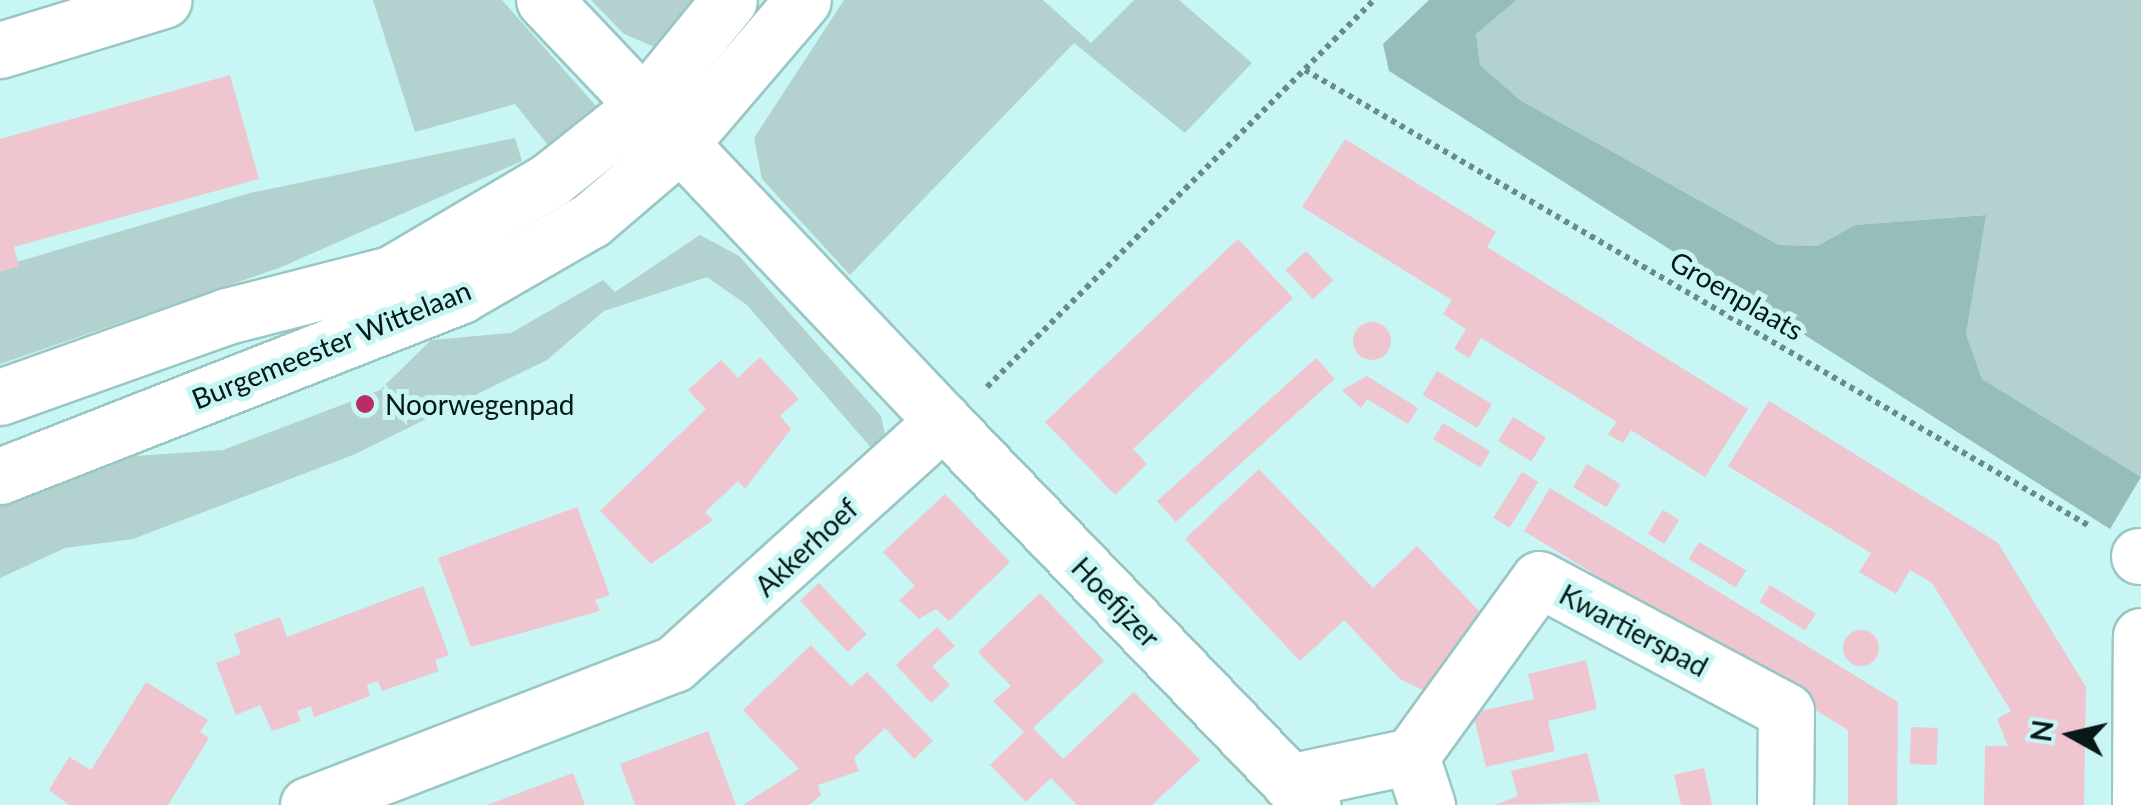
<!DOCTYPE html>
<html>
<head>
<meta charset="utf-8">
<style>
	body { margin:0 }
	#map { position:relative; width:2141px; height:805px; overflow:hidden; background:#c7f6f4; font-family:Lato,sans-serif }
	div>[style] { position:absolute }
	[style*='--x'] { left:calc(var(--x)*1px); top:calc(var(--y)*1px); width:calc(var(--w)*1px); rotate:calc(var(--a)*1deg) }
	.green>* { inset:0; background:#b3d1cf }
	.forest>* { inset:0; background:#97bdbb }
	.building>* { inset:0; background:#efc5cf; transform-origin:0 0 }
	.round { border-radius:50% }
	.path>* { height:6px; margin-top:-3px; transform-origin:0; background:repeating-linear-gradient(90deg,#6a8b8a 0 5px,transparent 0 10px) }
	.roads { filter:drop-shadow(2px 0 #99c7c5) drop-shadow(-2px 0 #99c7c5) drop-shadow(0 2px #99c7c5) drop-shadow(0 -2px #99c7c5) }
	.minor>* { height:55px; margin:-27.5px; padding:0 27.5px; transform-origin:27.5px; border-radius:27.5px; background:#fff }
	.dots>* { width:28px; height:28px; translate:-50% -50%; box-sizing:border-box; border:5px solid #c7f6f4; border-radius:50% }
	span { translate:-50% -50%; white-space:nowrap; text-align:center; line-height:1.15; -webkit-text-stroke:10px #c7f6f4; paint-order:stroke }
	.street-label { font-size:28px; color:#061817 }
	.poi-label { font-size:28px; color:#061817 }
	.left { translate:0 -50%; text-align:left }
	.north { position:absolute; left:2021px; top:685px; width:100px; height:100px; -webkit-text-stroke:8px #c7f6f4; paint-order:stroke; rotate:278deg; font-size:28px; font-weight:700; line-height:40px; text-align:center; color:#061817 }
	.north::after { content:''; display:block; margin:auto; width:35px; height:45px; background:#061817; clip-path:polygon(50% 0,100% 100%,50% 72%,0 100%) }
</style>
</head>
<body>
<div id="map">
	<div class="green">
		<div style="clip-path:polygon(373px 0,502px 0,604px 115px,555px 154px,515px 104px,415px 132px)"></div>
		<div style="clip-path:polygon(591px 0,710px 0,657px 48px,624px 34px)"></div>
		<div style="clip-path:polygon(844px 0,1043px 0,1091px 43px,1134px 0,1179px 0,1252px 63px,1185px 133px,1074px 43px,850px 275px,762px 179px,754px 138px)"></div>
		<div style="clip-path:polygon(1517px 0,2141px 0,2141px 477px,1982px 379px,1966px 334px,1985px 215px,1855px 225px,1817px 246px,1779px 245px,1520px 100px,1480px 65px,1476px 34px)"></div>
		<div style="clip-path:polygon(515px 138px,522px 161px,279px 268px,0 364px,0 267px,250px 193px)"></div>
		<div style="clip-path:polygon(700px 235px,739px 256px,881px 416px,885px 435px,874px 451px,747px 305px,707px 277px,604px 311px,547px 360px,353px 455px,133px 539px,65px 548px,0 578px,0 505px,120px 457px,223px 450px,339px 406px,380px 390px,431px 340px,511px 333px,603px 280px,615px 292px)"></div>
	</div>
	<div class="forest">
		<div style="clip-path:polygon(1429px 0,1517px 0,1476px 34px,1480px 65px,1520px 100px,1779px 245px,1817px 246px,1855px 225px,1986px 215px,1966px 334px,1982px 379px,2141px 477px,2110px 529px,1389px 71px,1383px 44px)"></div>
	</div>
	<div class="building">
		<div style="clip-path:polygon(230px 75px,259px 179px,14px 247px,19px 266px,0 272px,0 139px)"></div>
		<div style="clip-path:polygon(1345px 139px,1496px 232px,1487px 247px,1748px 409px,1705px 477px,1631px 430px,1623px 443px,1608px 434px,1617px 422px,1481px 338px,1469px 358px,1454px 349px,1466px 329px,1443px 314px,1452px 300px,1302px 207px)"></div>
		<div style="clip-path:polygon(1238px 239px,1293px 298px,1133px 449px,1147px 464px,1115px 495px,1045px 422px)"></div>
		<div style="left:1306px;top:251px;width:40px;height:28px;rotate:47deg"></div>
		<div class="round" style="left:1353px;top:322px;width:38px;height:38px"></div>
		<div style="clip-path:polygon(760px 357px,799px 399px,780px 416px,791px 429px,745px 489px,738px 481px,705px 512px,713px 520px,651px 564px,600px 511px,706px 409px,688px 390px,721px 360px,738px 378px)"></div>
		<div style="left:1316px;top:358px;width:28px;height:214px;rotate:48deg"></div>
		<div style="left:1437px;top:371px;width:64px;height:28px;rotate:31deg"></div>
		<div style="clip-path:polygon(1367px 376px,1418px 408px,1408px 424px,1367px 399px,1361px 408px,1342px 390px)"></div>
		<div style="clip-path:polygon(1769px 401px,1998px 543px,2086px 687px,2084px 805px,1984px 805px,1985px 746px,2008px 746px,1997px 719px,2011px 711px,1932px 583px,1910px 570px,1896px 594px,1859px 572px,1871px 553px,1728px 466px)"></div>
		<div style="left:1513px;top:417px;width:39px;height:28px;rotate:32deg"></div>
		<div style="left:1443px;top:423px;width:55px;height:19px;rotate:31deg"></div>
		<div style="left:1587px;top:464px;width:39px;height:27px;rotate:31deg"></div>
		<div style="clip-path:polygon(1259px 469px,1373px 588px,1417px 546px,1480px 612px,1429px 693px,1400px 679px,1344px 620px,1300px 661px,1185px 539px)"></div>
		<div style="left:1522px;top:472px;width:19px;height:54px;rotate:32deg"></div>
		<div style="clip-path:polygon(1550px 488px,1898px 702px,1897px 805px,1848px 805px,1848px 730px,1524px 531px)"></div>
		<div style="clip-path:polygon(945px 494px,1010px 562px,949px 621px,936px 609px,919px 619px,899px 600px,915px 586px,883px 552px)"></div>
		<div style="clip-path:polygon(577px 507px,610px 595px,595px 600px,600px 611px,471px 647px,438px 558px)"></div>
		<div style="left:1663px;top:510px;width:19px;height:28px;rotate:32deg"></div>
		<div style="left:1699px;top:542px;width:55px;height:20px;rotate:31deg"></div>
		<div style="left:819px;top:583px;width:70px;height:26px;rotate:47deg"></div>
		<div style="left:1770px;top:585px;width:54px;height:20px;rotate:32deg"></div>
		<div style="clip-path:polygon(423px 586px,449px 655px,435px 660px,439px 671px,382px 691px,378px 681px,367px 685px,370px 696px,314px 717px,311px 706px,297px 711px,301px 721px,272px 731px,260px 705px,236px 715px,216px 663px,241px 654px,234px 634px,280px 617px,287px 637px)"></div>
		<div style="clip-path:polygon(1040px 593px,1104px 661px,1033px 728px,1063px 759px,1134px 692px,1200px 760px,1152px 805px,1077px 805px,1051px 778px,1026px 802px,990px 765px,1024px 732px,993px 701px,1011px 686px,978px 652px)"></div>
		<div style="clip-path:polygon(937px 627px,955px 646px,932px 666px,950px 685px,931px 703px,896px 665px)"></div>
		<div class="round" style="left:1843px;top:630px;width:36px;height:36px"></div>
		<div style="clip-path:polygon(811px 645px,851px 686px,867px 672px,933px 741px,914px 759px,885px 728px,854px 758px,859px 771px,818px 785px,821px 795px,809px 805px,743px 805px,799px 769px,743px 710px)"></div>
		<div style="clip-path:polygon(1586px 660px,1597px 709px,1548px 721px,1555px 751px,1486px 767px,1473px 713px,1534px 699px,1528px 674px)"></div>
		<div style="clip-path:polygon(146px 682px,208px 720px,200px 732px,209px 738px,168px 805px,69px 805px,49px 790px,69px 757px,91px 770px)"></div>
		<div style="left:1911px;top:727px;width:27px;height:37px;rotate:2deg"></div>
		<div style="clip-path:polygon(708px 731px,736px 805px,635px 805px,620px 764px)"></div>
		<div style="clip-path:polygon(1587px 753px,1600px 802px,1495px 805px,1518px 796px,1511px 771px)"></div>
		<div style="clip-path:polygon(1704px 768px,1712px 805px,1681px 805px,1674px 775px)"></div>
		<div style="clip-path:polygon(573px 773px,585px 805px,487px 805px)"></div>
	</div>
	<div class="path">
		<div style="--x:1305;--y:70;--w:909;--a:30.17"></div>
		<div style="--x:987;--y:387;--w:547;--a:-45"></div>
	</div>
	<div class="roads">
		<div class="minor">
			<div style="--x:0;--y:50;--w:171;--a:-17"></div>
			<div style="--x:0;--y:397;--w:241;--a:-19.6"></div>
			<div style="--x:227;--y:316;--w:169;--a:-14.4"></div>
			<div style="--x:391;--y:274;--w:185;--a:-30.6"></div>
			<div style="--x:550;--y:180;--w:119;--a:-38.5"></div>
			<div style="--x:643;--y:106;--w:136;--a:-50.9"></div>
			<div style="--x:943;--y:421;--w:533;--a:46.14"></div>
			<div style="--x:0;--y:476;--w:495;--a:-21.4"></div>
			<div style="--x:461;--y:295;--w:150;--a:-30"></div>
			<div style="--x:591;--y:220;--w:117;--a:-40.5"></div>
			<div style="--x:680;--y:144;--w:189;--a:-49.5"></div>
			<div style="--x:2139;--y:556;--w:2;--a:0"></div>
			<div style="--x:1411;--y:756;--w:218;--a:-54.1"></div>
			<div style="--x:1539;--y:579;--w:280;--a:28.1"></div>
			<div style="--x:1786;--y:711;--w:94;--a:90.6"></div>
			<div style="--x:1289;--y:782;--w:125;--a:-12"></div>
			<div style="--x:1411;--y:756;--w:52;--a:71.9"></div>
			<div style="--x:308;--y:805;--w:392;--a:-21.1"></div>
			<div style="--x:674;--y:664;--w:363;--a:-42.1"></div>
			<div style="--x:943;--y:421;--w:580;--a:-133.46"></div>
			<div style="--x:2140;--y:805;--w:169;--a:-89.7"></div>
		</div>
	</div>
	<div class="dots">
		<div style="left:365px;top:404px;background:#b92d63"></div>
	</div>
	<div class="street-label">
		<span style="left:1737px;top:295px;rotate:30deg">Groenplaats</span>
		<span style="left:331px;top:344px;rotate:-22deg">Burgemeester Wittelaan</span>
		<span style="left:806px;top:547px;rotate:-43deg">Akkerhoef</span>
		<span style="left:1116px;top:602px;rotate:46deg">Hoefijzer</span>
		<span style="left:1634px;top:630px;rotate:28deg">Kwartierspad</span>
	</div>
	<div class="poi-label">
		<span class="left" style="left:385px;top:404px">Noorwegenpad</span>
	</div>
	<div class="north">N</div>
</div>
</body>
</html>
